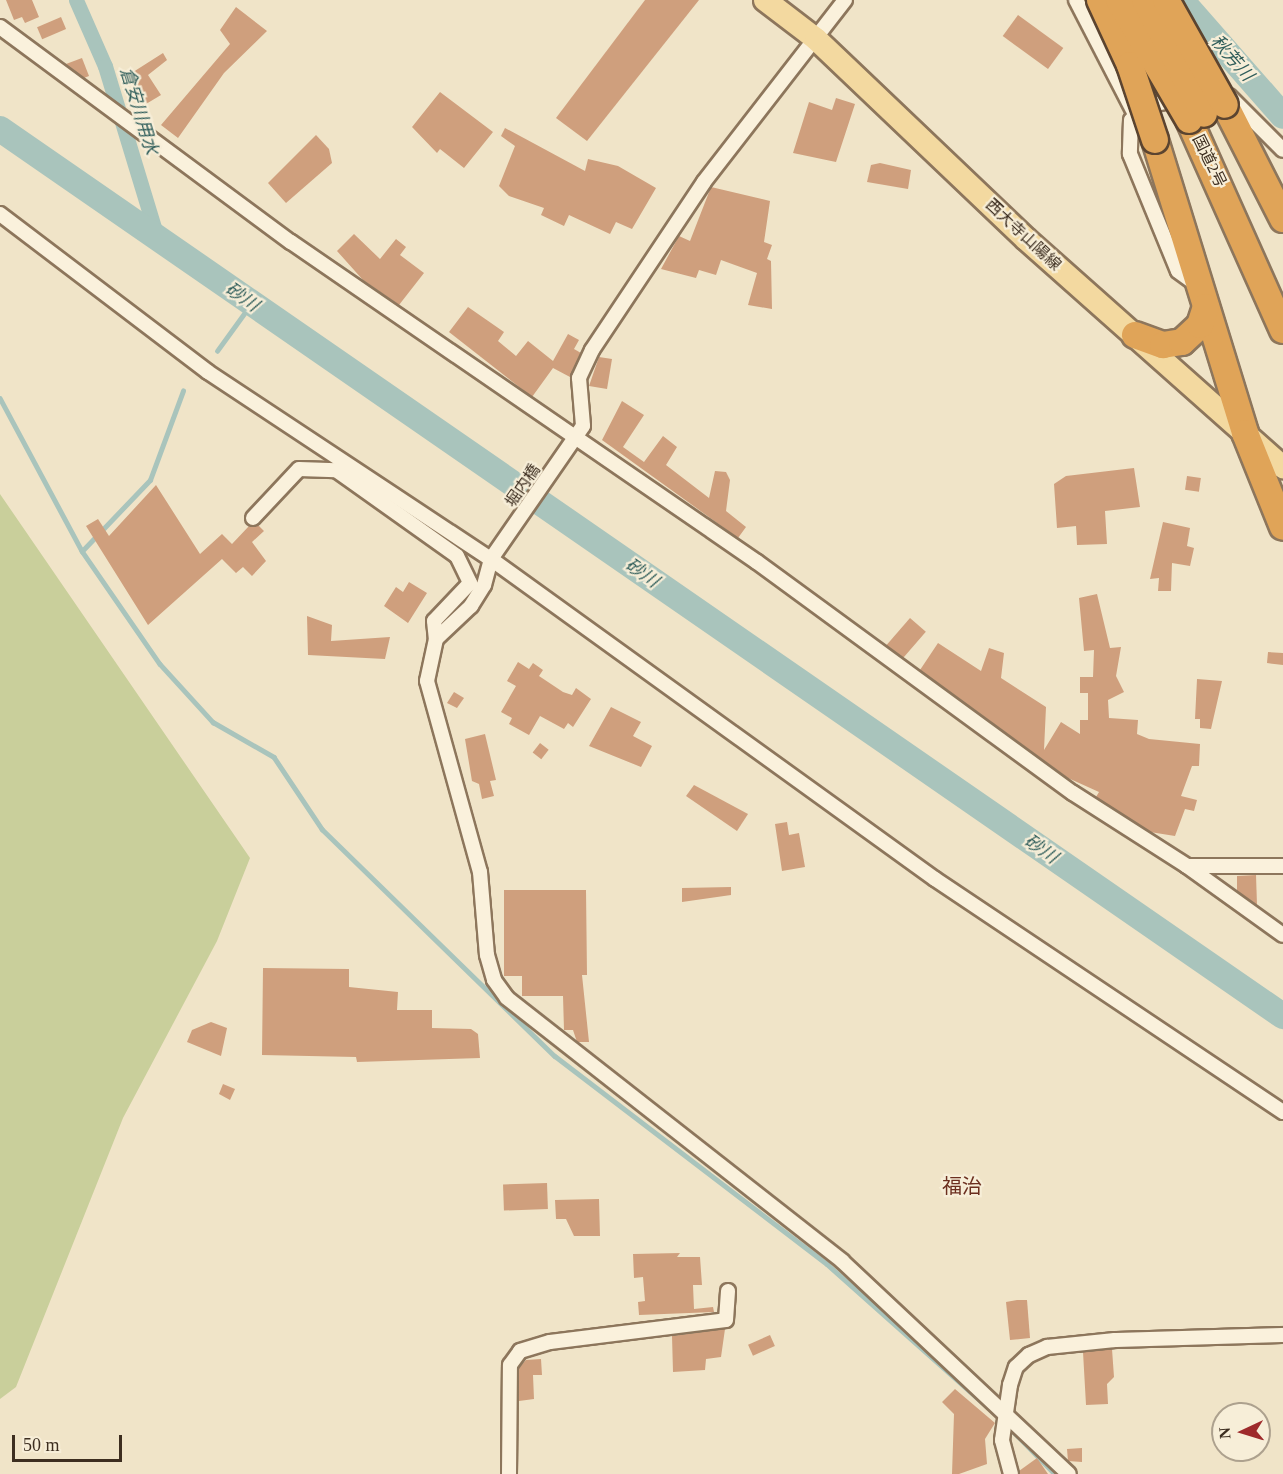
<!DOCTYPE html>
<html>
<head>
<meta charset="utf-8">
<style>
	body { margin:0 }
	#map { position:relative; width:1283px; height:1474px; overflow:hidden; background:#f0e4c8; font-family:"Times New Roman","Noto Sans JP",serif }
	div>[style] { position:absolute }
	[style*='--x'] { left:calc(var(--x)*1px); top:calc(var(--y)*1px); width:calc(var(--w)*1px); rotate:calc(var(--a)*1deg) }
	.green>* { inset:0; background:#c9cf9b }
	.stream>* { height:4.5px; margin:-2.25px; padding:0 2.25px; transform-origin:2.25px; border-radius:2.25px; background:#a9c4bc }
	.canal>* { height:15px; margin:-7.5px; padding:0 7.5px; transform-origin:7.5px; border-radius:7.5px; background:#a9c4bc }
	.river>* { height:26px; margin:-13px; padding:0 13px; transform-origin:13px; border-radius:13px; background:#a9c4bc }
	.building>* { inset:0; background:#cf9f7d; transform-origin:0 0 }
	.roads { filter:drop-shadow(2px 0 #8d765c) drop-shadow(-2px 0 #8d765c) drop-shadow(0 2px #8d765c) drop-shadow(0 -2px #8d765c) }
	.street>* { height:14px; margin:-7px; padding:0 7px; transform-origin:7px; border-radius:7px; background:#faf1dc }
	.primary>* { height:22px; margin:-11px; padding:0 11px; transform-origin:11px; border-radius:11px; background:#f3d9a0 }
	.highway>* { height:26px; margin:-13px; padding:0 13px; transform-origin:13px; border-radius:13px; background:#e0a458 }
	.bridges { filter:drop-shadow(2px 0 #5b4430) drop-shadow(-2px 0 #5b4430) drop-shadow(0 2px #5b4430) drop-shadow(0 -2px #5b4430) }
	.highway-bridge>* { height:26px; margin:-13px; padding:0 13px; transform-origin:13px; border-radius:13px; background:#e0a458 }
	span { translate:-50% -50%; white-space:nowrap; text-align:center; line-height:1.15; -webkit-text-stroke:4.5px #f7eed8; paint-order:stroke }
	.street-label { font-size:16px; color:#3d2e20 }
	.water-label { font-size:18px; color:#2f5d5a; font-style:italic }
	.quarter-label { font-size:20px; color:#6b2e1e }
	.north { position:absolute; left:1211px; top:1402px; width:60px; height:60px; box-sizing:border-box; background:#f7eed8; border:2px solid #ada18e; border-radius:50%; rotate:266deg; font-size:16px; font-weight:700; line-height:24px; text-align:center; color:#3d2e20 }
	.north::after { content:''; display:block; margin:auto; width:21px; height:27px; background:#9e2a2b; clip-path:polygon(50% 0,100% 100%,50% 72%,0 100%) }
	.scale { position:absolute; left:12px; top:1435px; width:110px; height:27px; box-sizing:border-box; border:3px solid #3d2e20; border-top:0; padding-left:8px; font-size:18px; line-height:21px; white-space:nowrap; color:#3d2e20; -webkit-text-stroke:4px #f7eed8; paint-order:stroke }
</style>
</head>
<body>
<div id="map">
	<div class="green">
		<div style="clip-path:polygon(0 494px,250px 858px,217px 941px,123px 1118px,16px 1387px,0 1399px)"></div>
	</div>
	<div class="stream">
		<div style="--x:217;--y:351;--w:58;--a:-54.1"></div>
		<div style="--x:0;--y:398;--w:174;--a:61.8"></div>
		<div style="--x:82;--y:551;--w:137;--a:55.4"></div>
		<div style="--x:160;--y:664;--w:79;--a:47.6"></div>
		<div style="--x:213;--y:722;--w:70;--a:29.8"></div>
		<div style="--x:274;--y:757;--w:87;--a:56.3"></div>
		<div style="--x:322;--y:829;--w:325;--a:44.3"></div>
		<div style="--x:555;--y:1056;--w:342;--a:37.4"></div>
		<div style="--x:827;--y:1264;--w:222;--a:41.7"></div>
		<div style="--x:82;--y:551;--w:98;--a:-46.2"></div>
		<div style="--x:150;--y:480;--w:95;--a:-69.7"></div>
		<div style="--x:1008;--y:1426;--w:67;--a:45.6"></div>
	</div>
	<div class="canal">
		<div style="--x:76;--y:0;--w:72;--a:66.3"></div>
		<div style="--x:105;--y:66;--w:179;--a:73.1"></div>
	</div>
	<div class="river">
		<div style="--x:1181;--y:0;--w:154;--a:48.7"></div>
		<div style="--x:0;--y:129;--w:1560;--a:34.66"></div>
	</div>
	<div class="building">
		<div style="clip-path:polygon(6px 0,32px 0,39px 17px,25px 23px,22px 17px,14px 20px)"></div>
		<div style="clip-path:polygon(645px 0,699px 0,587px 141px,556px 118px)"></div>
		<div style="clip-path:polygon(236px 7px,267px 31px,224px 73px,178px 138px,161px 125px,230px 44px,220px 30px)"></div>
		<div style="left:1018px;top:15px;width:56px;height:26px;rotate:36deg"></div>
		<div style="left:61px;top:17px;width:13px;height:26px;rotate:67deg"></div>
		<div style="clip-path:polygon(163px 53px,167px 60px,148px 75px,161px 95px,146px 104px,130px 74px)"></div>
		<div style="clip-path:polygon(82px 58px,89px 76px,84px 78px,66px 64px)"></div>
		<div style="clip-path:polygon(440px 92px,493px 132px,464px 168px,440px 149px,437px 153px,412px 127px)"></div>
		<div style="clip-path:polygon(836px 98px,855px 104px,836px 162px,793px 153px,809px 102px,832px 110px)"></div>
		<div style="clip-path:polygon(505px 128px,585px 171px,588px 159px,618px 166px,656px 188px,632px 229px,616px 222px,610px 234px,569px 215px,564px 226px,541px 215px,544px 208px,509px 196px,499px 186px,515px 146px,501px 136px)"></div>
		<div style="clip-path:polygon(316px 135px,329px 149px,332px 163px,286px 203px,268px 183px)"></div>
		<div style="clip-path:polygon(880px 163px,911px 170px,908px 189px,867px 182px,871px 165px)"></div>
		<div style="clip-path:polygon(711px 187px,770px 201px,764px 242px,772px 245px,767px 259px,771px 261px,772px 309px,748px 305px,757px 273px,721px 260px,716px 275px,699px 270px,696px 278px,661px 269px,679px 236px,690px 241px)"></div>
		<div style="clip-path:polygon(354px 234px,380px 259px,396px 239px,406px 247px,400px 255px,424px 273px,399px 305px,363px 280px,337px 251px)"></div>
		<div style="clip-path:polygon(468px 307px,504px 332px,498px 341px,516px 356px,528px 341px,553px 361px,568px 334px,579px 340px,574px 349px,581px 353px,570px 377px,553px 368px,532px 397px,449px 332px)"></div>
		<div style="clip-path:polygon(599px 357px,612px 359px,607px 389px,589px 386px)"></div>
		<div style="clip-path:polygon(622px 401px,644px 415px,623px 447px,644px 462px,663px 436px,677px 447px,666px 465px,709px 498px,715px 471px,726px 472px,730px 480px,726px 511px,746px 527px,738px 538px,602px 440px)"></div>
		<div style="clip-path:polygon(1134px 468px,1140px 507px,1105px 511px,1107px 544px,1077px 545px,1076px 526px,1057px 528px,1054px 484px,1066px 476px)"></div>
		<div style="left:1187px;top:476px;width:14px;height:14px;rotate:8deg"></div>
		<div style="clip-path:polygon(156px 485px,200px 554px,222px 534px,232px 544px,249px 526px,258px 525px,264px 531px,252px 542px,266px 561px,252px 576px,243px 567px,236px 573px,222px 559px,148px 625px,86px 526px,98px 519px,109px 536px)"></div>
		<div style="clip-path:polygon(1163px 522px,1190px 528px,1187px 546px,1194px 548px,1190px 566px,1172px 563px,1171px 591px,1158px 591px,1159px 578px,1150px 579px)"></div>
		<div style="clip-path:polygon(409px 582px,427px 593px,408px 623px,384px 606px,396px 587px,403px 592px)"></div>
		<div style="clip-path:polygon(1097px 594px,1110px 648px,1121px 647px,1116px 676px,1124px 692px,1108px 700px,1109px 718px,1138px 720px,1137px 734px,1149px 739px,1200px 744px,1199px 766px,1192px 766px,1181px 796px,1197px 800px,1194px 811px,1185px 809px,1175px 836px,1150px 832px,1096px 797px,1099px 792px,1068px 778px,920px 670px,938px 643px,981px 671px,989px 648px,1004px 653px,1001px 678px,1046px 707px,1044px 750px,1061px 722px,1080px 734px,1080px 720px,1088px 720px,1088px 693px,1080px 693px,1080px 677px,1093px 677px,1094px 650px,1084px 651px,1079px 598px)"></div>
		<div style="clip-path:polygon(307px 616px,332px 625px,331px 641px,390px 637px,385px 659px,308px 655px)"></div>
		<div style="left:910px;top:618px;width:21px;height:36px;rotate:41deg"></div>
		<div style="clip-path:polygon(1268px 652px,1283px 653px,1283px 665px,1267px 663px)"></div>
		<div style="clip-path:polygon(518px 662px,529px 669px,533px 663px,543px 670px,539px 676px,563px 692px,572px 695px,576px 688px,591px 699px,573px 727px,568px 723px,564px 729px,540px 716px,529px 735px,509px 724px,512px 718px,501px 712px,516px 686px,507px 681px)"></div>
		<div style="clip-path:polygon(1197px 679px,1222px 681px,1211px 729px,1200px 728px,1200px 719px,1195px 719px)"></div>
		<div style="clip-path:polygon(454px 692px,464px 698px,457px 708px,447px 703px)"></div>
		<div style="clip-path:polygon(611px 707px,641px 722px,633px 736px,652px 746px,641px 767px,589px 746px)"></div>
		<div style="clip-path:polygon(485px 734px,496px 780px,490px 781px,494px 796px,482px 799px,479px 784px,472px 781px,465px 739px)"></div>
		<div style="left:540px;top:743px;width:11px;height:12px;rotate:38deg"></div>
		<div style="clip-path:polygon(694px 785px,748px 814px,737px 831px,686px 796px)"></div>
		<div style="clip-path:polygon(787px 822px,789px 835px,799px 833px,805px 867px,782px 871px,775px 824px)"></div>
		<div style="clip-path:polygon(1256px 875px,1257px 905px,1237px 891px,1237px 876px)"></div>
		<div style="clip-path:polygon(731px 887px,731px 895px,682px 902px,682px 888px)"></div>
		<div style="clip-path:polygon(504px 890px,586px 890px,587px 975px,582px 975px,589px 1042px,577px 1042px,573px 1030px,564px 1030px,563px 996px,522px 996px,522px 976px,504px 976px)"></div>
		<div style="clip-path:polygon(263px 968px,349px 969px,349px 987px,398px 992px,397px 1010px,432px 1010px,432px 1028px,471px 1029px,478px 1034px,480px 1058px,357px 1062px,356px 1057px,262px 1055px)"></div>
		<div style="clip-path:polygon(211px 1022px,227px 1028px,221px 1056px,187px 1042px,192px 1030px)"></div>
		<div style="clip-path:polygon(223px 1084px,235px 1089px,230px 1100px,219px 1094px)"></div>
		<div style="left:547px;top:1183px;width:26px;height:44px;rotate:88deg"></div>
		<div style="clip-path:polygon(599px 1199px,600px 1236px,574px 1236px,566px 1219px,556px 1219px,555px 1200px)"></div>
		<div style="clip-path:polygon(680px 1253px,677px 1257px,700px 1257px,702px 1285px,693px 1285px,694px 1309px,713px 1307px,714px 1312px,639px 1315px,638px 1302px,645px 1301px,643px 1277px,634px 1278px,633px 1254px)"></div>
		<div style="clip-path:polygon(1017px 1300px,1027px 1300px,1030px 1338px,1010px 1340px,1006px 1302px)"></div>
		<div style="clip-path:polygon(725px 1329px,721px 1357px,706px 1359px,705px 1370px,673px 1372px,672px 1336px)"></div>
		<div style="left:770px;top:1335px;width:12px;height:24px;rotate:66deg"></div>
		<div style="clip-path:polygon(1112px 1349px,1114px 1377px,1107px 1384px,1108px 1404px,1086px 1405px,1083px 1352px)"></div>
		<div style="clip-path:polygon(541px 1359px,542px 1375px,533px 1375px,534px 1399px,519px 1401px,519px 1368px,526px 1360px)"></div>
		<div style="clip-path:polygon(955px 1389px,995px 1423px,985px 1439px,987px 1464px,959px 1474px,952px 1474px,954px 1414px,942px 1402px)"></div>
		<div style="clip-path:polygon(1082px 1448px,1082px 1462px,1068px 1461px,1067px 1449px)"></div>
		<div style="clip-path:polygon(1037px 1458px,1048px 1474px,1020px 1474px,1019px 1471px)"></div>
	</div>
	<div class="roads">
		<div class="street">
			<div style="--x:845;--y:0;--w:230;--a:127.8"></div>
			<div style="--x:704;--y:182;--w:202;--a:123.7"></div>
			<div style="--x:592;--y:350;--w:31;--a:115"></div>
			<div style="--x:579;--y:378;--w:48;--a:85.2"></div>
			<div style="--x:583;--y:426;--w:162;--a:124.7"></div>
			<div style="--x:491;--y:559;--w:27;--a:105"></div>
			<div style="--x:484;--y:585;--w:25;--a:122"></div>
			<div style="--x:471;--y:606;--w:48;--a:136.7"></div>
			<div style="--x:436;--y:639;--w:43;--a:102.1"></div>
			<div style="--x:427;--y:681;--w:198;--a:74.5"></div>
			<div style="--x:480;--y:872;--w:83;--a:85.2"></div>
			<div style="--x:487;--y:955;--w:26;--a:74"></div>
			<div style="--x:494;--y:980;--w:22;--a:54"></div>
			<div style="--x:507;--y:998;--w:426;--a:38.1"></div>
			<div style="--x:842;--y:1261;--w:311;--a:43.2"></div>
			<div style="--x:1076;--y:0;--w:131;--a:62.7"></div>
			<div style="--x:0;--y:27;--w:362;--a:36.5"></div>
			<div style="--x:291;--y:242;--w:565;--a:34.48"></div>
			<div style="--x:757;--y:562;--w:391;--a:36.2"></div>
			<div style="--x:1073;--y:793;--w:135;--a:32.6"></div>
			<div style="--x:1187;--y:866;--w:96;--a:0"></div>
			<div style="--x:1229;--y:96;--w:76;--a:45"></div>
			<div style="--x:1181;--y:99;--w:33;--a:169"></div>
			<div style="--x:1149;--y:105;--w:23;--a:140"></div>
			<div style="--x:1131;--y:120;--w:34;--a:92"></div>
			<div style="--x:1130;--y:154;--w:126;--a:67.7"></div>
			<div style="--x:1178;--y:271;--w:26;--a:36"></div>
			<div style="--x:0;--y:214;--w:261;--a:37.2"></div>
			<div style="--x:208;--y:372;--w:339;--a:33.5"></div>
			<div style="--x:491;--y:559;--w:547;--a:35.78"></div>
			<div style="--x:935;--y:879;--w:419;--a:33.8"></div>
			<div style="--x:253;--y:518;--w:67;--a:-46.8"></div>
			<div style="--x:299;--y:469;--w:37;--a:2"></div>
			<div style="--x:336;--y:470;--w:148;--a:35.4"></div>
			<div style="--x:457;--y:556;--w:30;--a:64"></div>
			<div style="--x:470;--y:583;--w:52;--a:133.5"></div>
			<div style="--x:434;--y:621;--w:18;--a:84"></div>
			<div style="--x:1187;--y:866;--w:118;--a:35.7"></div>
			<div style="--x:509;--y:1474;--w:109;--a:-89.5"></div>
			<div style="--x:510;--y:1365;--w:17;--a:-54"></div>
			<div style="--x:520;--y:1351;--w:31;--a:-17"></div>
			<div style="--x:550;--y:1342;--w:177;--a:-7.1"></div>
			<div style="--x:726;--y:1320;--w:29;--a:-86"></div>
			<div style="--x:1011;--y:1474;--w:35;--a:-105"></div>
			<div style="--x:1002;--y:1440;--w:56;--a:-81.7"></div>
			<div style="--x:1010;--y:1385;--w:19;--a:-72"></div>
			<div style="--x:1016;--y:1367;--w:18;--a:-43"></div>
			<div style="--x:1029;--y:1355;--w:20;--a:-24"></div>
			<div style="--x:1047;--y:1347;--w:68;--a:-5.9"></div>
			<div style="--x:1115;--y:1340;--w:168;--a:-1.7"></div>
		</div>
		<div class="primary">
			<div style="--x:765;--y:0;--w:64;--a:37.4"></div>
			<div style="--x:816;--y:39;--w:290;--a:43.6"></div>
			<div style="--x:1026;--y:239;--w:344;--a:41.6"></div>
		</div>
		<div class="highway">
			<div style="--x:1225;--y:105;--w:128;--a:63"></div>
			<div style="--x:1189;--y:120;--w:230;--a:65.9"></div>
			<div style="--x:1155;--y:140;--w:307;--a:72.9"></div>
			<div style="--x:1245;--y:433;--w:101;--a:68"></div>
			<div style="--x:1135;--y:335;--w:30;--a:20"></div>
			<div style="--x:1163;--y:345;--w:19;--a:-9"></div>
			<div style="--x:1182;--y:342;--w:25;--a:-43"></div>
			<div style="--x:1200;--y:325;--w:19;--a:-72"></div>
		</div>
	</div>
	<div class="bridges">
		<div class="highway-bridge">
			<div style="--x:1100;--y:0;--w:72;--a:65.2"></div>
			<div style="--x:1130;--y:65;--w:79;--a:71.6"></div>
			<div style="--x:1119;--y:0;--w:139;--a:59.7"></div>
			<div style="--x:1145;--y:0;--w:128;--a:62.6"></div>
			<div style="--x:1166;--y:0;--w:120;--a:60.7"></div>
		</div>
	</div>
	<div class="street-label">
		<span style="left:1209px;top:161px;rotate:64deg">国道2号</span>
		<span style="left:1023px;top:235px;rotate:43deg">西大寺山陽線</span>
		<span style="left:523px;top:486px;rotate:-55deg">堀内橋</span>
	</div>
	<div class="water-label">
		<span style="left:1232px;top:58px;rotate:49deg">秋芳川</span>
		<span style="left:139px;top:111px;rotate:73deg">倉安川用水</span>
		<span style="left:242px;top:297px;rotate:35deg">砂川</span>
		<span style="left:642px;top:573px;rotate:35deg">砂川</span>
		<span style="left:1041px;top:849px;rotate:35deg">砂川</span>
	</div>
	<div class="quarter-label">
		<span style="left:962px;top:1186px">福治</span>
	</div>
	<div class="north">N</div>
	<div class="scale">50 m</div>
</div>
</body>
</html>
